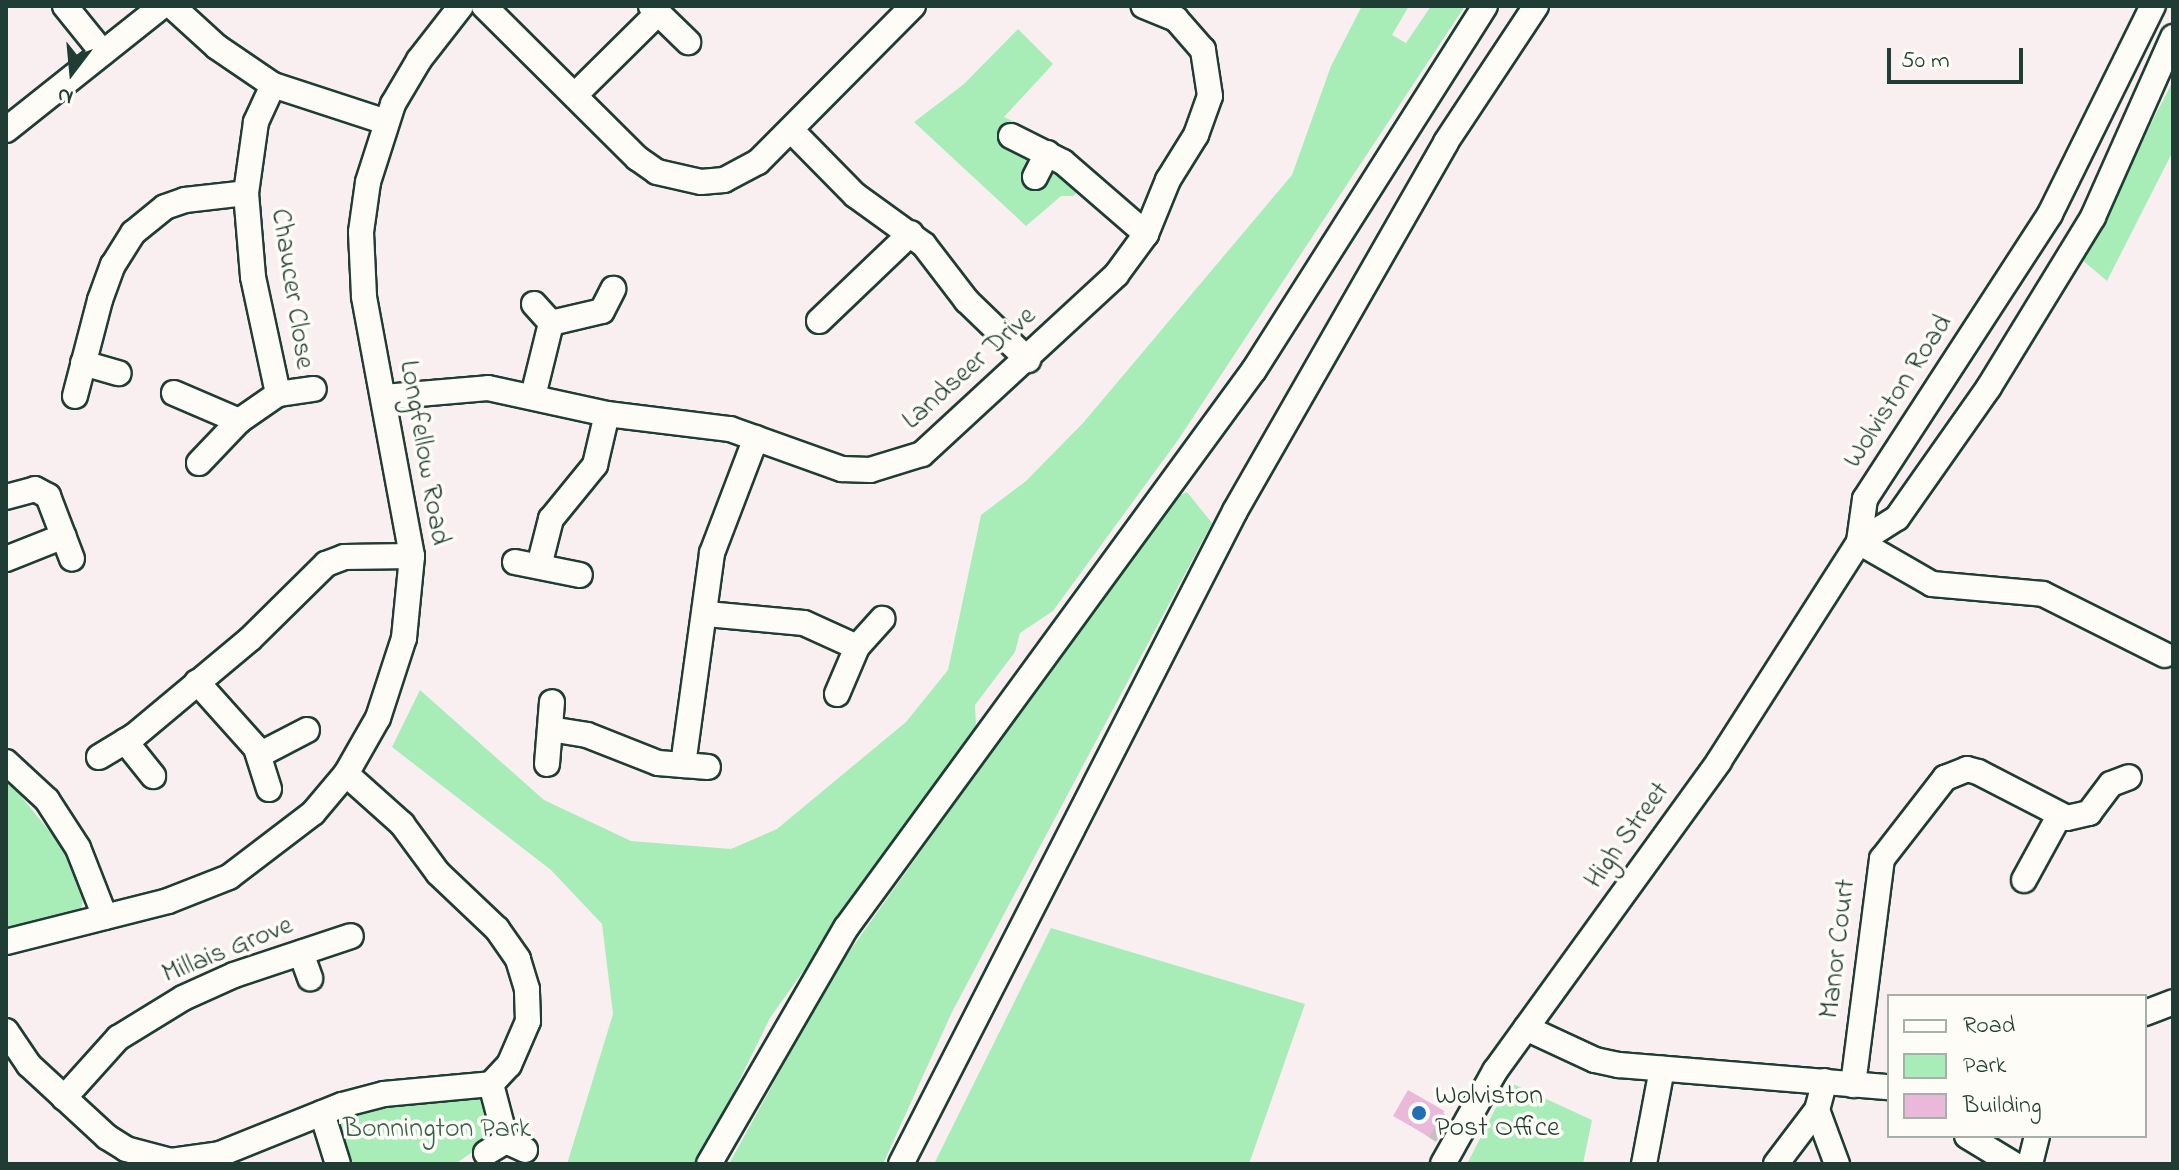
<!DOCTYPE html>
<html>
<head>
<meta charset="utf-8">
<style>
	body { margin:0 }
	#map { position:relative; width:2179px; height:1170px; overflow:hidden; background:#f9eff1; font-family:"Indie Flower",sans-serif }
	div>[style] { position:absolute }
	[style*='--x'] { left:calc(var(--x)*1px); top:calc(var(--y)*1px); width:calc(var(--w)*1px); rotate:calc(var(--a)*1deg) }
	.green>* { inset:0; background:#a8edb8 }
	.shadow>* { inset:0; background:#0003 }
	.building>* { inset:0; background:#eab9d9; transform-origin:0 0 }
	.roads { filter:drop-shadow(2px 0 #1f3d34) drop-shadow(-2px 0 #1f3d34) drop-shadow(0 2px #1f3d34) drop-shadow(0 -2px #1f3d34) }
	.minor>* { height:24px; margin:-12px; padding:0 12px; transform-origin:12px; border-radius:12px; background:#fdfcf7 }
	.dots>* { width:22px; height:22px; translate:-50% -50%; box-sizing:border-box; border:4px solid #fdfcf7; border-radius:50% }
	span { translate:-50% -50%; white-space:nowrap; text-align:center; line-height:1.15; -webkit-text-stroke:7px #fdfcf7; paint-order:stroke }
	.street-label { font-size:28px; color:#1f3d34 }
	.poi-label { font-size:28px; color:#1f3d34 }
	.left { translate:0 -50%; text-align:left }
	.park-label { font-size:28px; color:#3a604e }
	.frame { position:absolute; inset:0; border:8px solid #1f3d34; pointer-events:none }
	.legend { position:absolute; left:1887px; top:994px; width:260px; height:144px; box-sizing:border-box; background:#fdfcf7; border:2px solid #a4b0a9; margin:0; padding:10px 14px; list-style:none; font-size:24px; color:#1f3d34 }
	.legend li { display:flex; align-items:center; gap:16px; height:40px }
	.legend b { width:40px; border:2px solid #a4b0a9 }
	.north { position:absolute; left:32px; top:32px; width:80px; height:80px; -webkit-text-stroke:6px #fdfcf7; paint-order:stroke; rotate:196deg; font-size:22px; font-weight:700; line-height:32px; text-align:center; color:#1f3d34 }
	.north::after { content:''; display:block; margin:auto; width:28px; height:36px; background:#1f3d34; clip-path:polygon(50% 0,100% 100%,50% 72%,0 100%) }
	.scale { position:absolute; left:1887px; top:48px; width:136px; height:36px; box-sizing:border-box; border:4px solid #1f3d34; border-top:0; padding-left:10px; font-size:24px; line-height:28px; white-space:nowrap; color:#1f3d34; -webkit-text-stroke:6px #fdfcf7; paint-order:stroke }
</style>
</head>
<body>
<div id="map">
	<div class="green">
		<div style="clip-path:polygon(1362px 6px,1409px 6px,1392px 35px,1406px 43px,1431px 6px,1465px 6px,1178px 440px,1053px 611px,1020px 633px,1015px 652px,975px 705px,976px 727px,770px 1018px,698px 1164px,567px 1164px,613px 1014px,602px 924px,551px 870px,392px 747px,420px 690px,544px 800px,631px 841px,731px 849px,777px 829px,906px 722px,948px 670px,981px 515px,1026px 481px,1083px 423px,1292px 175px,1331px 66px)"></div>
		<div style="clip-path:polygon(1018px 29px,1053px 64px,1004px 117px,1015px 122px,1007px 137px,1084px 186px,1073px 196px,1061px 196px,1026px 226px,914px 122px,964px 84px)"></div>
		<div style="clip-path:polygon(2173px 81px,2173px 151px,2107px 281px,2081px 259px)"></div>
		<div style="clip-path:polygon(1187px 492px,1212px 523px,952px 1012px,883px 1164px,729px 1164px,834px 973px,1172px 499px)"></div>
		<div style="clip-path:polygon(6px 778px,59px 843px,84px 890px,81px 911px,6px 928px)"></div>
		<div style="clip-path:polygon(1051px 928px,1305px 1004px,1249px 1164px,934px 1164px)"></div>
		<div style="clip-path:polygon(1509px 1082px,1592px 1120px,1583px 1164px,1467px 1164px)"></div>
		<div style="clip-path:polygon(483px 1095px,496px 1136px,455px 1164px,347px 1164px,334px 1117px,380px 1101px)"></div>
	</div>
	<div class="shadow">
		<div style="clip-path:polygon(1442px 1112px,1449px 1119px,1436px 1142px,1396px 1115px)"></div>
	</div>
	<div class="building">
		<div style="left:1408px;top:1090px;width:42px;height:30px;rotate:30deg"></div>
	</div>
	<div class="roads">
		<div class="minor">
			<div style="--x:65;--y:6;--w:60;--a:51"></div>
			<div style="--x:172;--y:6;--w:61;--a:42.3"></div>
			<div style="--x:217;--y:47;--w:68;--a:34.2"></div>
			<div style="--x:273;--y:85;--w:119;--a:18.1"></div>
			<div style="--x:484;--y:6;--w:216;--a:44.8"></div>
			<div style="--x:637;--y:158;--w:24;--a:35"></div>
			<div style="--x:657;--y:172;--w:45;--a:12.8"></div>
			<div style="--x:701;--y:182;--w:23;--a:-5"></div>
			<div style="--x:724;--y:180;--w:38;--a:-28"></div>
			<div style="--x:758;--y:162;--w:220;--a:-45.2"></div>
			<div style="--x:651;--y:6;--w:52;--a:44.2"></div>
			<div style="--x:273;--y:85;--w:41;--a:114.7"></div>
			<div style="--x:256;--y:122;--w:72;--a:98"></div>
			<div style="--x:246;--y:193;--w:84;--a:85.2"></div>
			<div style="--x:253;--y:277;--w:120;--a:77.9"></div>
			<div style="--x:575;--y:95;--w:117;--a:-44.7"></div>
			<div style="--x:6;--y:130;--w:199;--a:-38.5"></div>
			<div style="--x:792;--y:131;--w:90;--a:45.5"></div>
			<div style="--x:855;--y:195;--w:85;--a:35.9"></div>
			<div style="--x:924;--y:245;--w:71;--a:52.5"></div>
			<div style="--x:967;--y:301;--w:85;--a:44"></div>
			<div style="--x:1011;--y:136;--w:58;--a:26.6"></div>
			<div style="--x:1063;--y:162;--w:110;--a:40.9"></div>
			<div style="--x:1035;--y:177;--w:27;--a:-63"></div>
			<div style="--x:534;--y:304;--w:25;--a:48"></div>
			<div style="--x:551;--y:323;--w:52;--a:-13.2"></div>
			<div style="--x:602;--y:311;--w:25;--a:-63"></div>
			<div style="--x:819;--y:321;--w:127;--a:-43.7"></div>
			<div style="--x:83;--y:363;--w:37;--a:16"></div>
			<div style="--x:174;--y:393;--w:71;--a:23.3"></div>
			<div style="--x:75;--y:396;--w:99;--a:-75.4"></div>
			<div style="--x:100;--y:300;--w:37;--a:-70"></div>
			<div style="--x:113;--y:265;--w:38;--a:-58"></div>
			<div style="--x:133;--y:233;--w:41;--a:-39.1"></div>
			<div style="--x:165;--y:207;--w:21;--a:-19"></div>
			<div style="--x:185;--y:200;--w:61;--a:-6.5"></div>
			<div style="--x:533;--y:396;--w:75;--a:-76.1"></div>
			<div style="--x:384;--y:397;--w:104;--a:-4.9"></div>
			<div style="--x:488;--y:388;--w:122;--a:12.3"></div>
			<div style="--x:607;--y:414;--w:124;--a:7"></div>
			<div style="--x:730;--y:429;--w:119;--a:19.7"></div>
			<div style="--x:842;--y:469;--w:28;--a:2"></div>
			<div style="--x:870;--y:470;--w:54;--a:-17.1"></div>
			<div style="--x:922;--y:454;--w:264;--a:-42.7"></div>
			<div style="--x:1116;--y:275;--w:51;--a:-53.8"></div>
			<div style="--x:1146;--y:234;--w:58;--a:-67.8"></div>
			<div style="--x:1168;--y:180;--w:53;--a:-58.1"></div>
			<div style="--x:1196;--y:135;--w:41;--a:-70.3"></div>
			<div style="--x:1210;--y:96;--w:47;--a:-98.7"></div>
			<div style="--x:1203;--y:50;--w:41;--a:-131.1"></div>
			<div style="--x:1176;--y:19;--w:35;--a:-158"></div>
			<div style="--x:199;--y:463;--w:58;--a:-46.4"></div>
			<div style="--x:239;--y:421;--w:47;--a:-34.7"></div>
			<div style="--x:278;--y:394;--w:36;--a:-8"></div>
			<div style="--x:6;--y:497;--w:30;--a:-15"></div>
			<div style="--x:35;--y:489;--w:15;--a:28"></div>
			<div style="--x:48;--y:496;--w:67;--a:69.1"></div>
			<div style="--x:1859;--y:542;--w:43;--a:-82.1"></div>
			<div style="--x:1865;--y:499;--w:340;--a:-57"></div>
			<div style="--x:2050;--y:214;--w:232;--a:-63.7"></div>
			<div style="--x:1859;--y:542;--w:84;--a:29.9"></div>
			<div style="--x:1932;--y:584;--w:111;--a:5.1"></div>
			<div style="--x:2043;--y:594;--w:136;--a:26.6"></div>
			<div style="--x:6;--y:559;--w:62;--a:-21.6"></div>
			<div style="--x:515;--y:562;--w:66;--a:11.3"></div>
			<div style="--x:539;--y:566;--w:49;--a:-75.7"></div>
			<div style="--x:551;--y:519;--w:70;--a:-50.8"></div>
			<div style="--x:595;--y:465;--w:52;--a:-76.8"></div>
			<div style="--x:707;--y:614;--w:97;--a:5.3"></div>
			<div style="--x:804;--y:623;--w:58;--a:24.4"></div>
			<div style="--x:197;--y:682;--w:89;--a:48.2"></div>
			<div style="--x:256;--y:748;--w:43;--a:72.4"></div>
			<div style="--x:837;--y:694;--w:51;--a:-66.9"></div>
			<div style="--x:857;--y:647;--w:38;--a:-48"></div>
			<div style="--x:550;--y:729;--w:37;--a:9"></div>
			<div style="--x:587;--y:735;--w:76;--a:21.5"></div>
			<div style="--x:658;--y:763;--w:50;--a:4.6"></div>
			<div style="--x:125;--y:741;--w:45;--a:51.3"></div>
			<div style="--x:259;--y:755;--w:54;--a:-27.5"></div>
			<div style="--x:99;--y:757;--w:41;--a:-31"></div>
			<div style="--x:134;--y:736;--w:151;--a:-39.9"></div>
			<div style="--x:250;--y:639;--w:107;--a:-44.6"></div>
			<div style="--x:326;--y:564;--w:19;--a:-21"></div>
			<div style="--x:344;--y:557;--w:68;--a:-0.8"></div>
			<div style="--x:6;--y:762;--w:56;--a:42.8"></div>
			<div style="--x:47;--y:800;--w:57;--a:57.1"></div>
			<div style="--x:78;--y:848;--w:74;--a:68.6"></div>
			<div style="--x:547;--y:764;--w:62;--a:-85.4"></div>
			<div style="--x:683;--y:765;--w:214;--a:-82.2"></div>
			<div style="--x:712;--y:553;--w:123;--a:-69.1"></div>
			<div style="--x:2024;--y:880;--w:73;--a:-61.3"></div>
			<div style="--x:6;--y:942;--w:167;--a:-14.2"></div>
			<div style="--x:168;--y:901;--w:66;--a:-21.5"></div>
			<div style="--x:229;--y:877;--w:106;--a:-37.3"></div>
			<div style="--x:313;--y:813;--w:51;--a:-49.8"></div>
			<div style="--x:346;--y:774;--w:64;--a:-60.3"></div>
			<div style="--x:378;--y:718;--w:84;--a:-72"></div>
			<div style="--x:404;--y:638;--w:82;--a:-84.4"></div>
			<div style="--x:412;--y:556;--w:264;--a:-100.5"></div>
			<div style="--x:364;--y:296;--w:64;--a:-92.7"></div>
			<div style="--x:361;--y:232;--w:50;--a:-82"></div>
			<div style="--x:368;--y:182;--w:82;--a:-72.2"></div>
			<div style="--x:393;--y:104;--w:51;--a:-59.4"></div>
			<div style="--x:419;--y:60;--w:68;--a:-52.1"></div>
			<div style="--x:301;--y:953;--w:27;--a:70"></div>
			<div style="--x:2145;--y:1013;--w:30;--a:-21"></div>
			<div style="--x:1526;--y:1028;--w:76;--a:24.9"></div>
			<div style="--x:1595;--y:1060;--w:25;--a:12"></div>
			<div style="--x:1619;--y:1065;--w:271;--a:4.7"></div>
			<div style="--x:6;--y:1031;--w:41;--a:55.9"></div>
			<div style="--x:29;--y:1065;--w:106;--a:42.7"></div>
			<div style="--x:107;--y:1137;--w:22;--a:32"></div>
			<div style="--x:126;--y:1149;--w:47;--a:14.9"></div>
			<div style="--x:171;--y:1161;--w:49;--a:-8.1"></div>
			<div style="--x:220;--y:1154;--w:131;--a:-21.9"></div>
			<div style="--x:342;--y:1105;--w:43;--a:-14.7"></div>
			<div style="--x:384;--y:1094;--w:107;--a:-5.3"></div>
			<div style="--x:491;--y:1084;--w:26;--a:-47"></div>
			<div style="--x:509;--y:1065;--w:48;--a:-66.6"></div>
			<div style="--x:528;--y:1021;--w:32;--a:-92"></div>
			<div style="--x:527;--y:989;--w:31;--a:-107"></div>
			<div style="--x:518;--y:959;--w:37;--a:-125"></div>
			<div style="--x:497;--y:929;--w:81;--a:-136.5"></div>
			<div style="--x:438;--y:873;--w:61;--a:-126.3"></div>
			<div style="--x:402;--y:824;--w:75;--a:-138.2"></div>
			<div style="--x:491;--y:1084;--w:59;--a:75.3"></div>
			<div style="--x:1853;--y:1085;--w:228;--a:-82.7"></div>
			<div style="--x:1882;--y:859;--w:103;--a:-52.1"></div>
			<div style="--x:1945;--y:778;--w:24;--a:-22"></div>
			<div style="--x:1967;--y:769;--w:11;--a:15"></div>
			<div style="--x:1978;--y:772;--w:100;--a:27.3"></div>
			<div style="--x:2067;--y:818;--w:23;--a:-13"></div>
			<div style="--x:2089;--y:813;--w:36;--a:-53"></div>
			<div style="--x:2111;--y:784;--w:19;--a:-21"></div>
			<div style="--x:64;--y:1098;--w:81;--a:-48"></div>
			<div style="--x:118;--y:1038;--w:76;--a:-31.6"></div>
			<div style="--x:183;--y:998;--w:56;--a:-24.3"></div>
			<div style="--x:234;--y:975;--w:123;--a:-18.4"></div>
			<div style="--x:1817;--y:1110;--w:58;--a:69.7"></div>
			<div style="--x:322;--y:1113;--w:53;--a:72.6"></div>
			<div style="--x:1967;--y:1136;--w:54;--a:31.3"></div>
			<div style="--x:486;--y:1153;--w:23;--a:-31"></div>
			<div style="--x:506;--y:1141;--w:21;--a:25"></div>
			<div style="--x:709;--y:1164;--w:273;--a:-59.9"></div>
			<div style="--x:846;--y:928;--w:691;--a:-53.83"></div>
			<div style="--x:1254;--y:370;--w:431;--a:-57.6"></div>
			<div style="--x:901;--y:1164;--w:733;--a:-62.91"></div>
			<div style="--x:1235;--y:511;--w:425;--a:-60.2"></div>
			<div style="--x:1446;--y:142;--w:163;--a:-56.5"></div>
			<div style="--x:1443;--y:1164;--w:107;--a:-60.8"></div>
			<div style="--x:1495;--y:1071;--w:382;--a:-54.1"></div>
			<div style="--x:1719;--y:761;--w:260;--a:-57.4"></div>
			<div style="--x:1859;--y:542;--w:45;--a:-32.3"></div>
			<div style="--x:1897;--y:518;--w:160;--a:-54.9"></div>
			<div style="--x:1989;--y:387;--w:199;--a:-58.5"></div>
			<div style="--x:2093;--y:217;--w:197;--a:-66"></div>
			<div style="--x:1644;--y:1164;--w:97;--a:-79.3"></div>
			<div style="--x:1776;--y:1164;--w:68;--a:-52.8"></div>
			<div style="--x:1817;--y:1110;--w:30;--a:-75"></div>
			<div style="--x:2030;--y:1164;--w:29;--a:-76"></div>
		</div>
	</div>
	<div class="dots">
		<div style="left:1419px;top:1113px;background:#1f6fb2"></div>
	</div>
	<div class="street-label">
		<span style="left:291px;top:289px;rotate:81deg">Chaucer Close</span>
		<span style="left:970px;top:369px;rotate:-42deg">Landseer Drive</span>
		<span style="left:1899px;top:392px;rotate:-57deg">Wolviston Road</span>
		<span style="left:423px;top:453px;rotate:80deg">Longfellow Road</span>
		<span style="left:1628px;top:836px;rotate:-54deg">High Street</span>
		<span style="left:1839px;top:949px;rotate:-83deg">Manor Court</span>
		<span style="left:228px;top:951px;rotate:-22deg">Millais Grove</span>
	</div>
	<div class="poi-label">
		<span class="left" style="left:1435px;top:1113px">Wolviston<br>Post Office</span>
	</div>
	<div class="park-label">
		<span style="left:437px;top:1130px">Bonnington Park</span>
	</div>
	<div class="frame"></div>
	<ul class="legend">
	<li><b style="height:10px;background:#fdfcf7"></b>Road</li>
	<li><b style="height:22px;background:#a8edb8"></b>Park</li>
	<li><b style="height:22px;background:#eab9d9"></b>Building</li>
	</ul>
	<div class="north">N</div>
	<div class="scale">50 m</div>
</div>
</body>
</html>
